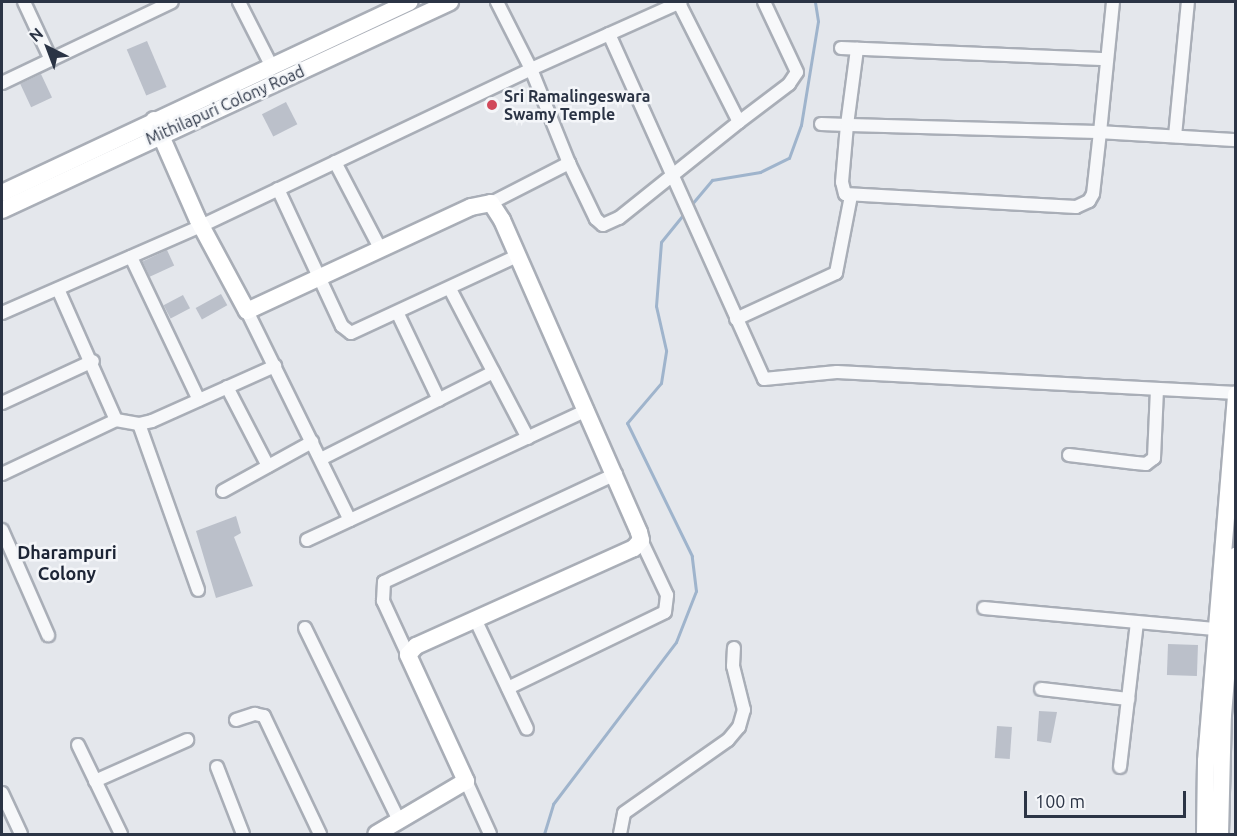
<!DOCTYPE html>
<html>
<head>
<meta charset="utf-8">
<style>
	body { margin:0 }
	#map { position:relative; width:1237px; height:836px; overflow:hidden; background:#e4e7ec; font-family:Ubuntu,sans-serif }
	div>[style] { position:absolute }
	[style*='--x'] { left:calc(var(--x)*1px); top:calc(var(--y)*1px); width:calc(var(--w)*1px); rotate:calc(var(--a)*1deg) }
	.stream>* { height:3px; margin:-1.5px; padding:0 1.5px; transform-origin:1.5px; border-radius:1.5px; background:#9fb4cc }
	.building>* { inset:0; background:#bbc0ca; transform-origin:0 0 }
	.roads { filter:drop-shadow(2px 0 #a9aeb7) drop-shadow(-2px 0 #a9aeb7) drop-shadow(0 2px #a9aeb7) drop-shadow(0 -2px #a9aeb7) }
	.street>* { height:12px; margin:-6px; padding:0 6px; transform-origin:6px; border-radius:6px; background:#f7f8fa }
	.secondary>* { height:16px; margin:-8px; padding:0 8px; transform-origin:8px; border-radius:8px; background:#fff }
	.dots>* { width:16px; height:16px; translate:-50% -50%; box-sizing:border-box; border:3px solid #f4f6f9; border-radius:50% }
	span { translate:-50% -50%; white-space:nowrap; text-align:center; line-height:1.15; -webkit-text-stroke:5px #f4f6f9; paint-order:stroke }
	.poi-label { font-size:16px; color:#2b3445; font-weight:700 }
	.left { translate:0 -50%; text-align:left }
	.street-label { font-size:16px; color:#2b3445 }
	.neighbourhood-label { font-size:18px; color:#1d2536; font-weight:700 }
	.frame { position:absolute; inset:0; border:3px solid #2b3445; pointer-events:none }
	.north { position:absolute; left:18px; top:18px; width:60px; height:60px; -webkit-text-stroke:4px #f4f6f9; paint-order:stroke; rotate:318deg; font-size:16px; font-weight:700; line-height:24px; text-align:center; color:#2b3445 }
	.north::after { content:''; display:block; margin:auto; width:21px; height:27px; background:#2b3445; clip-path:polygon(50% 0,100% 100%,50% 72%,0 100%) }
	.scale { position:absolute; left:1024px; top:791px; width:162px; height:27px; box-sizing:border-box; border:3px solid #2b3445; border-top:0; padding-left:8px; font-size:18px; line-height:21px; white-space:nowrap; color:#2b3445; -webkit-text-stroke:4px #f4f6f9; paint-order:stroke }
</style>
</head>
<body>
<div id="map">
	<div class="stream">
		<div style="--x:691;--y:205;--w:33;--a:-50"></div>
		<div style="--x:712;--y:180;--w:49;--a:-9.5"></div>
		<div style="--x:760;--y:172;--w:32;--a:-26"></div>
		<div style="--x:789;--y:158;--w:35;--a:-70"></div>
		<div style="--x:801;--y:125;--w:105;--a:-80.7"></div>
		<div style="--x:818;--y:21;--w:19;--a:-99"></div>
		<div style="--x:544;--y:834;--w:31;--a:-73"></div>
		<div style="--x:553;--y:804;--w:203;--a:-52.8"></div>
		<div style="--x:676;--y:642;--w:55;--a:-68.6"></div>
		<div style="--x:696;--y:591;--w:35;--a:-97"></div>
		<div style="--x:692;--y:556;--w:148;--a:-116"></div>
		<div style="--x:627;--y:423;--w:52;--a:-49.6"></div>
		<div style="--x:661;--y:383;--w:33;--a:-81"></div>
		<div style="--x:666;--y:350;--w:45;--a:-102.8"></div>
		<div style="--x:656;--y:306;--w:64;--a:-85.5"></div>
		<div style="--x:661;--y:242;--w:38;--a:-51"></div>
	</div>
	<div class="building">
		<div style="left:147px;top:41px;width:50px;height:22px;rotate:67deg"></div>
		<div style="left:41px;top:74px;width:26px;height:23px;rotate:65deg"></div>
		<div style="left:286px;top:102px;width:25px;height:27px;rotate:63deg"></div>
		<div style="left:167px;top:250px;width:17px;height:27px;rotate:65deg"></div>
		<div style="left:221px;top:294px;width:13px;height:29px;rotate:61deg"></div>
		<div style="left:183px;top:295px;width:15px;height:22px;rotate:62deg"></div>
		<div style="clip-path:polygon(236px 516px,241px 533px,234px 537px,253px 586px,216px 598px,196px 531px)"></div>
		<div style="left:1168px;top:644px;width:30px;height:31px;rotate:2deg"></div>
		<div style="clip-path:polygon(1039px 711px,1057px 712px,1051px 743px,1037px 741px)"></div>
		<div style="left:997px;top:726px;width:15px;height:32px;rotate:4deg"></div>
	</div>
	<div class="roads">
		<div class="street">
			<div style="--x:24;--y:2;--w:64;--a:65"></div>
			<div style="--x:239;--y:2;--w:71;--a:63.1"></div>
			<div style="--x:497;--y:2;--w:75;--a:63.1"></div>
			<div style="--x:531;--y:69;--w:101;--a:68"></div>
			<div style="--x:569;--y:163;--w:62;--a:64.3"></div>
			<div style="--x:596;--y:219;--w:9;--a:41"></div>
			<div style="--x:603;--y:225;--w:17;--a:-24"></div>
			<div style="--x:619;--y:218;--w:154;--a:-38.7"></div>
			<div style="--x:739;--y:122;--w:133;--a:-116.8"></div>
			<div style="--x:1113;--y:2;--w:131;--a:95.7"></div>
			<div style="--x:1100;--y:132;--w:136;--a:3.4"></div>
			<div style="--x:609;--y:34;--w:378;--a:65.8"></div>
			<div style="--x:764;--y:379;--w:73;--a:-5.5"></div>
			<div style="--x:837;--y:372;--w:400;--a:3"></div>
			<div style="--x:841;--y:48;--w:266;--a:2.4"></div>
			<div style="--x:2;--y:83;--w:188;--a:-25.5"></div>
			<div style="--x:739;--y:122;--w:63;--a:-37.2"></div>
			<div style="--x:789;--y:84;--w:14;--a:-56"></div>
			<div style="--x:797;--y:72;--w:77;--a:-115.2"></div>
			<div style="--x:821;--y:124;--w:26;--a:2"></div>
			<div style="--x:847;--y:125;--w:253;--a:1.6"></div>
			<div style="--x:1100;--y:132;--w:62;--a:96.4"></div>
			<div style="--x:1093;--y:194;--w:8;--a:120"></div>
			<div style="--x:1089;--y:201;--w:14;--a:155"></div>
			<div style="--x:1076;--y:207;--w:231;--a:-176.8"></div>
			<div style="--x:845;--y:194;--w:12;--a:-104"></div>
			<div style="--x:842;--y:182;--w:57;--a:-85"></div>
			<div style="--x:847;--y:125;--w:77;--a:-82.5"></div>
			<div style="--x:1175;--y:136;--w:135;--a:-84.5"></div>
			<div style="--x:335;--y:162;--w:99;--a:62.4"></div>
			<div style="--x:278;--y:189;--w:151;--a:65"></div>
			<div style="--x:342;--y:326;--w:11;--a:38"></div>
			<div style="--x:351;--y:333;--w:183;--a:-24.9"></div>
			<div style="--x:491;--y:203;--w:88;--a:-27.1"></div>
			<div style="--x:131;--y:257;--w:158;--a:64.6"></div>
			<div style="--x:450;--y:289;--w:168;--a:62.4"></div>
			<div style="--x:247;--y:311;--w:233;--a:63.8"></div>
			<div style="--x:2;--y:313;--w:217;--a:-23.6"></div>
			<div style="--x:201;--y:226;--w:365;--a:-25.4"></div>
			<div style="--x:531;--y:69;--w:164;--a:-24.1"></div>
			<div style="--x:398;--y:314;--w:95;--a:64.5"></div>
			<div style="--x:736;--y:319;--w:110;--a:-24.7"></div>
			<div style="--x:836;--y:273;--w:78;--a:-79"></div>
			<div style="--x:227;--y:387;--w:89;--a:62.6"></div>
			<div style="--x:2;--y:403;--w:100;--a:-24.8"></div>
			<div style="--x:116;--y:420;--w:23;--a:10"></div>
			<div style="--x:139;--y:424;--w:13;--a:-13"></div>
			<div style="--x:152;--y:421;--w:135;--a:-24.1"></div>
			<div style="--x:139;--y:424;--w:176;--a:70.4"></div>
			<div style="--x:1069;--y:455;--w:67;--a:6.8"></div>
			<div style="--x:1136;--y:463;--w:10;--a:6"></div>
			<div style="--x:1146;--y:464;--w:10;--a:-37"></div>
			<div style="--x:1154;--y:458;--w:69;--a:-87.5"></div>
			<div style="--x:321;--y:459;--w:193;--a:-26.8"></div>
			<div style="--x:2;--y:474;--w:126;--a:-25.3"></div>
			<div style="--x:116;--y:420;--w:143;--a:-113.9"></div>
			<div style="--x:223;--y:491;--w:102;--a:-28.8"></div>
			<div style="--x:2;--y:530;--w:115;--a:66.3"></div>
			<div style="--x:307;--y:540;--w:309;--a:-24.9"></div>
			<div style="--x:984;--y:608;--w:242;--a:5.2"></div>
			<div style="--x:476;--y:621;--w:119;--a:64.7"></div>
			<div style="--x:305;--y:628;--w:215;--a:64"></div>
			<div style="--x:408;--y:655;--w:60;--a:-114.8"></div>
			<div style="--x:383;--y:601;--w:19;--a:-87"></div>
			<div style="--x:384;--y:582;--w:256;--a:-25"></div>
			<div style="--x:508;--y:688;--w:174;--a:-25.8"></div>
			<div style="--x:665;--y:612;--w:17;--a:-83"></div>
			<div style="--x:667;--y:595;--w:61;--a:-115.3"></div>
			<div style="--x:1041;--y:689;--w:88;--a:6.6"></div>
			<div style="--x:236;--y:720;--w:20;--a:-18"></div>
			<div style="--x:255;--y:714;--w:9;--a:13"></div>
			<div style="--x:264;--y:716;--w:131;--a:64.6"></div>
			<div style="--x:78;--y:745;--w:99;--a:64.2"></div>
			<div style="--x:217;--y:767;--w:72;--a:68.8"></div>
			<div style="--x:1120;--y:767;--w:145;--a:-83.3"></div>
			<div style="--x:95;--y:781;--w:101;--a:-24"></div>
			<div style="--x:466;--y:781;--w:58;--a:65.6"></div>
			<div style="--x:2;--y:793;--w:45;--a:65.1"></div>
			<div style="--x:620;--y:834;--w:21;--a:-79"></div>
			<div style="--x:624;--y:813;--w:127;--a:-35.1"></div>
			<div style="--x:728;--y:740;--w:17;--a:-50"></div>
			<div style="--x:739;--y:727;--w:18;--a:-74"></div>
			<div style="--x:744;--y:710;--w:45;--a:-104"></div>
			<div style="--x:733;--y:666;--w:18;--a:-87"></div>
		</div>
		<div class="secondary">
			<div style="--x:154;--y:120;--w:109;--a:66.3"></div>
			<div style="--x:198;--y:220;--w:103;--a:61.7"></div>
			<div style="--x:247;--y:311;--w:247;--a:-24.9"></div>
			<div style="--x:471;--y:207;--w:20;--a:-11"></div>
			<div style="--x:491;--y:203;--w:20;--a:57"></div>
			<div style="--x:502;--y:220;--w:341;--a:66.3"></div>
			<div style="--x:639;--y:532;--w:8;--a:76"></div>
			<div style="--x:641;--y:540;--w:11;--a:131"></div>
			<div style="--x:634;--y:548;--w:239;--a:155.8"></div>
			<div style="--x:416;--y:646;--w:12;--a:132"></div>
			<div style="--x:408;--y:655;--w:139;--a:65.3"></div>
			<div style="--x:466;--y:781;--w:104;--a:149.5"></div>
			<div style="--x:2;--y:193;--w:450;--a:-25.1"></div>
			<div style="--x:2;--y:210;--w:494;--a:-24.9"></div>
			<div style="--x:1205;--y:834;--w:73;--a:-89.2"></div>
			<div style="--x:1206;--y:761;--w:368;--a:-85.3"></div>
			<div style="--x:1220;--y:834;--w:119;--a:-88.6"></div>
			<div style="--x:1223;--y:715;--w:160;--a:-85.3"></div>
		</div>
	</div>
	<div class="dots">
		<div style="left:492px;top:105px;background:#d1495b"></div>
	</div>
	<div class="poi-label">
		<span class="left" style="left:504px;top:105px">Sri Ramalingeswara<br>Swamy Temple</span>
	</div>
	<div class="street-label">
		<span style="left:225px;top:105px;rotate:-24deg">Mithilapuri Colony Road</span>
	</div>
	<div class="neighbourhood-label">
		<span style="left:67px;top:563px">Dharampuri<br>Colony</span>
	</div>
	<div class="frame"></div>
	<div class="north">N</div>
	<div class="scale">100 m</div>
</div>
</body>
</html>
